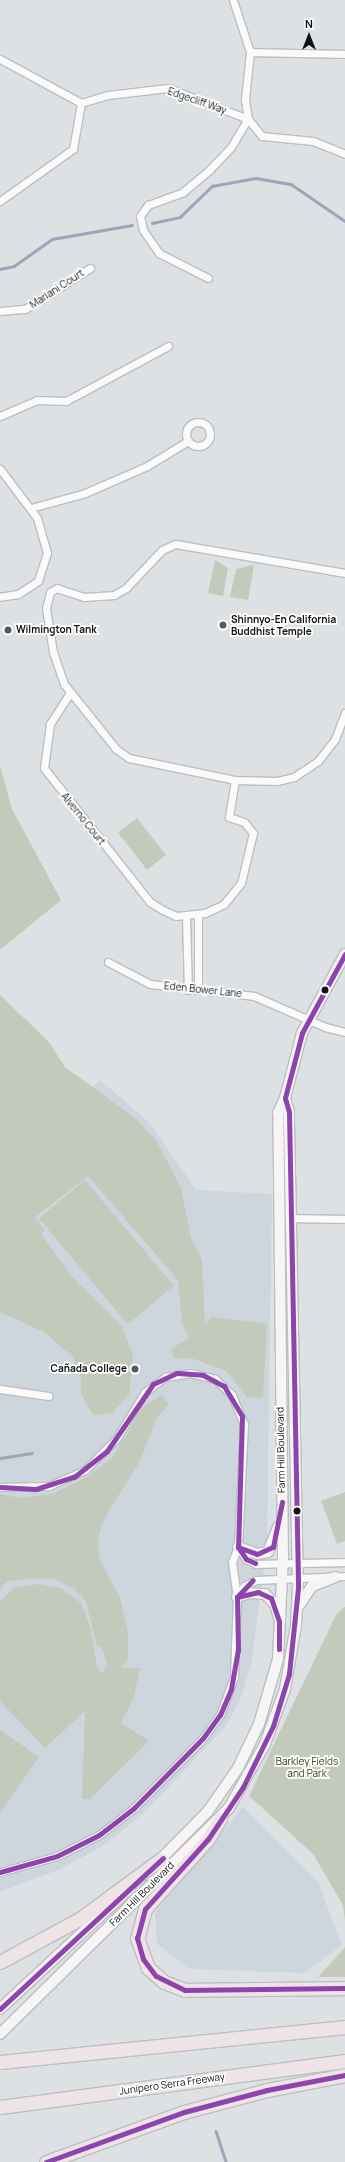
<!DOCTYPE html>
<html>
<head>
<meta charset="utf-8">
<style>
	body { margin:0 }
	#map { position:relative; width:345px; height:2162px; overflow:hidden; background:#dee1e4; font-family:Manrope,sans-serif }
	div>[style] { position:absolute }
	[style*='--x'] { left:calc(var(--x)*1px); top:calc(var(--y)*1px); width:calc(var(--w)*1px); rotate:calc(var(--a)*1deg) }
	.built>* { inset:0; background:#cdd5dd }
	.green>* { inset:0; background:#c4cabb; transform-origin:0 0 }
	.stream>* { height:2.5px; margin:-1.25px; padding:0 1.25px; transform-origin:1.25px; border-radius:1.25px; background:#9ba6b9 }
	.roads { filter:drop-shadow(1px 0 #bcbec1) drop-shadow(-1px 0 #bcbec1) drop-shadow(0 1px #bcbec1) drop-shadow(0 -1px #bcbec1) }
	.minor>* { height:7px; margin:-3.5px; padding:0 3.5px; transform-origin:3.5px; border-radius:3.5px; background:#fafafb }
	.minor>.ring { margin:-3.5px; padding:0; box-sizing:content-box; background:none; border:7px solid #fafafb; border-radius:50% }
	.secondary>* { height:10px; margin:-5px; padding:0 5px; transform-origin:5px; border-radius:5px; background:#f7f4f5 }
	.motorway>* { height:13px; margin:-6.5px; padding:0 6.5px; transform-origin:6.5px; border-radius:6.5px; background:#eee4e6 }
	.bus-1>* { height:5px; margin:-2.5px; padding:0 2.5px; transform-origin:2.5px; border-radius:2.5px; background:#8e44ad }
	.dots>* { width:11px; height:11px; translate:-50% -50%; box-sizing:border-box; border:2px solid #fff; border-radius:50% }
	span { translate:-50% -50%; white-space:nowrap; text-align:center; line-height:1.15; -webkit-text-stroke:3.5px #fff; paint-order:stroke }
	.street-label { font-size:10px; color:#0f1113 }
	.poi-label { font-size:10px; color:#0f1113; font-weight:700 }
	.left { translate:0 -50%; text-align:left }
	.right { translate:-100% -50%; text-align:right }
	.park-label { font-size:10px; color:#343e0b }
	.north { position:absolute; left:289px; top:16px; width:40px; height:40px; -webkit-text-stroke:3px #fff; paint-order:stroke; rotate:0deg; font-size:11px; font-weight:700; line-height:16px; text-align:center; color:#0f1113 }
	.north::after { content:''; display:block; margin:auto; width:14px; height:18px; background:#0f1113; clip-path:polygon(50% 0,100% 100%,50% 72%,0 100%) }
</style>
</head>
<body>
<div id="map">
	<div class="built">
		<div style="clip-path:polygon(100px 1080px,150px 1123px,196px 1190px,272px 1194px,267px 1544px,252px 1659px,243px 1693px,226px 1726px,144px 1813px,104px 1845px,63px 1868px,0 1892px,0 1178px)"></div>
		<div style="clip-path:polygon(243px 1807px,318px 1882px,342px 1945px,304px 1973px,190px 1969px,157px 1944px,155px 1913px)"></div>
	</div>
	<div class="green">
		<div style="clip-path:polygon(215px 560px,228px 568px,223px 596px,208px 593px)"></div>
		<div style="clip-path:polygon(254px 565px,248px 600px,230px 597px,236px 569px)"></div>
		<div style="clip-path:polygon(0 766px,12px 809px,61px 900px,0 950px)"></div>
		<div style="left:137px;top:818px;width:47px;height:24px;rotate:52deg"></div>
		<div style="clip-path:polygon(0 995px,49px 1042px,65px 1067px,135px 1118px,156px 1140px,181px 1188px,191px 1238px,202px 1260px,205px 1325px,212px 1317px,267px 1324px,263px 1398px,247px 1397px,226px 1371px,194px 1359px,174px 1358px,171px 1349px,189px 1338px,182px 1323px,178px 1280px,88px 1176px,35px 1217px,45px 1230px,41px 1234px,72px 1277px,122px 1326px,133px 1356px,129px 1395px,112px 1413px,93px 1415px,81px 1394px,81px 1379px,73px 1357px,44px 1332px,0 1312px)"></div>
		<div style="left:85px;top:1180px;width:138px;height:60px;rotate:50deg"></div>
		<div style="clip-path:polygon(162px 1395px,169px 1404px,157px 1418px,140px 1461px,107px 1514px,99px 1533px,99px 1557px,120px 1598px,128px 1632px,128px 1659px,121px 1668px,140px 1668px,134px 1697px,121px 1723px,149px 1741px,90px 1799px,82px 1799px,85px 1711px,45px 1748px,0 1701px,0 1601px,16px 1587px,40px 1584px,61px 1588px,81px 1603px,91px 1629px,97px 1667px,103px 1674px,107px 1662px,101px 1646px,97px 1647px,86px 1601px,73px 1588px,54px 1579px,37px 1578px,8px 1581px,0 1589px,0 1494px,20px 1498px,52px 1494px,87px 1477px,113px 1457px,143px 1407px)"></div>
		<div style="clip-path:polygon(345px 1492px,345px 1541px,337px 1544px,321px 1501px)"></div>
		<div style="clip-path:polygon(344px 1607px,345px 1607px,345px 1921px,343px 1905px,313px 1854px,249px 1796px,336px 1615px)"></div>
		<div style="clip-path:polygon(0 1730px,39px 1757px,0 1813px)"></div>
		<div style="clip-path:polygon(345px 1947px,345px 1977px,318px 1977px)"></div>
	</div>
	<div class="stream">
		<div style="--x:152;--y:223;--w:29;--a:-12"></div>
		<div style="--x:180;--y:217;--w:45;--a:-44.1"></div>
		<div style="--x:212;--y:186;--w:45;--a:-10.3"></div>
		<div style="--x:256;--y:178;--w:36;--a:10"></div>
		<div style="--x:291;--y:184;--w:65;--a:34.4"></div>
		<div style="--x:0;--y:269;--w:14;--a:-12"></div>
		<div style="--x:14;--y:266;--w:47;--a:-35.4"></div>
		<div style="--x:52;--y:239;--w:81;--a:-9.9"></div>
		<div style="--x:0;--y:1458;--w:32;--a:-9"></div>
		<div style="--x:216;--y:2131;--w:33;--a:72"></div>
	</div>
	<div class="roads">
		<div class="minor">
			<div style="--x:250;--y:52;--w:95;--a:1.2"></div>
			<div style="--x:0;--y:59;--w:92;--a:28.5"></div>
			<div style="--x:81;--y:103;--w:28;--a:-17"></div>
			<div style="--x:108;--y:95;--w:60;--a:-6.7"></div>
			<div style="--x:168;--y:88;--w:86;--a:21.2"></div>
			<div style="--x:248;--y:119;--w:22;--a:51"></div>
			<div style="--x:262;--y:136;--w:51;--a:5.6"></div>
			<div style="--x:313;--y:141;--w:35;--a:22"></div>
			<div style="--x:0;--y:201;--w:90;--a:-35.5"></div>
			<div style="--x:73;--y:149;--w:47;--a:-80.1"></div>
			<div style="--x:208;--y:278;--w:55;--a:-153"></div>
			<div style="--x:159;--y:253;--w:28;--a:-125"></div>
			<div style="--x:143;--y:230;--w:14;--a:-102"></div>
			<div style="--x:140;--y:216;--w:14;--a:-54"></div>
			<div style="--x:148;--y:205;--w:37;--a:-20"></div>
			<div style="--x:183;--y:192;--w:35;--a:-40"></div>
			<div style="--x:210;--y:169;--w:30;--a:-46"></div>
			<div style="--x:231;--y:147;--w:33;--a:-59"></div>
			<div style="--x:248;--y:119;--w:20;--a:-99"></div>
			<div style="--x:245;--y:99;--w:47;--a:-83.9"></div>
			<div style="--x:250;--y:52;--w:55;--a:-108.1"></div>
			<div style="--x:0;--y:311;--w:25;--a:-5"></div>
			<div style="--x:25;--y:309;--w:77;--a:-32.2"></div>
			<div style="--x:0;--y:416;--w:40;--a:-23.4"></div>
			<div style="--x:37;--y:400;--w:29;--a:2"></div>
			<div style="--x:66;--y:401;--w:116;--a:-28.3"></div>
			<div class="ring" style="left:186px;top:422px;width:17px;height:17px"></div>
			<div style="--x:0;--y:469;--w:61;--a:52.9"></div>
			<div style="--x:37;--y:518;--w:36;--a:74"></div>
			<div style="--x:47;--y:553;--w:29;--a:108"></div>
			<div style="--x:38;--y:581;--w:24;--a:147"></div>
			<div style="--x:18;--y:594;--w:18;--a:171"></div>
			<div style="--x:31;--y:508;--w:56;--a:-15.5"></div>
			<div style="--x:85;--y:493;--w:68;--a:-23.5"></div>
			<div style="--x:147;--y:466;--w:48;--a:-31.4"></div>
			<div style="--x:345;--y:573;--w:172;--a:-170.3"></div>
			<div style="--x:175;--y:544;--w:14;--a:155"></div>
			<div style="--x:162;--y:550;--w:52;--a:133.5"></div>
			<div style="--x:126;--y:588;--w:14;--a:150"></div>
			<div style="--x:114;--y:595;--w:30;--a:176"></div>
			<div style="--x:84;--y:597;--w:28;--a:-162"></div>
			<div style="--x:57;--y:588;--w:8;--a:150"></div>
			<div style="--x:50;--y:592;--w:16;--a:104"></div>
			<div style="--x:46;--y:608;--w:45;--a:81"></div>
			<div style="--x:53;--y:652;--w:34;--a:71"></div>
			<div style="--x:64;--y:684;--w:83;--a:51.3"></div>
			<div style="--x:116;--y:749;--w:16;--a:35"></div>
			<div style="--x:129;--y:758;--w:108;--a:11.7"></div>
			<div style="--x:235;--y:780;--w:42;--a:1.4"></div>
			<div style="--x:277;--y:781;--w:17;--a:-13"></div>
			<div style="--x:294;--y:777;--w:29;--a:-34"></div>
			<div style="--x:318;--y:761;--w:28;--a:-52"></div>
			<div style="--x:335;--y:739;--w:28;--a:-69"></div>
			<div style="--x:70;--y:693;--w:37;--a:123"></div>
			<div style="--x:50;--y:724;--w:44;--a:97.8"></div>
			<div style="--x:44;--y:768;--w:171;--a:51.7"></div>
			<div style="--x:150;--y:902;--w:15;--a:32"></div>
			<div style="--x:163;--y:910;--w:14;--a:25"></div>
			<div style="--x:176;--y:916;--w:29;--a:-6"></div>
			<div style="--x:205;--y:913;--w:21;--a:-25"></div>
			<div style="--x:224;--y:904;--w:27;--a:-51"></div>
			<div style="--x:241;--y:883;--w:51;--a:-76.5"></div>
			<div style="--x:253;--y:833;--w:14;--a:-129"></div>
			<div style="--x:244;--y:822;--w:16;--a:-162"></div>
			<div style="--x:229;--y:817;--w:37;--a:-81"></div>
			<div style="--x:186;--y:916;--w:74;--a:88.5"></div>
			<div style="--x:198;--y:916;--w:74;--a:90"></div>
			<div style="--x:108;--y:962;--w:47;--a:27.6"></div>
			<div style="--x:150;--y:984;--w:105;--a:6.6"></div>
			<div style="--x:254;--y:996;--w:77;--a:23.6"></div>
			<div style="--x:325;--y:1027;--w:21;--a:14"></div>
			<div style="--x:289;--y:1218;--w:56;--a:1"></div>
			<div style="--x:0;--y:1389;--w:49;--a:8.3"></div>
			<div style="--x:0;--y:1487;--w:49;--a:-1.2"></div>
			<div style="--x:49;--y:1486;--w:39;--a:-24"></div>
			<div style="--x:85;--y:1470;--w:44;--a:-45"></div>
			<div style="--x:116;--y:1439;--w:55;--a:-58.3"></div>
			<div style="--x:145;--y:1392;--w:25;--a:-37"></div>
			<div style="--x:165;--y:1377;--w:25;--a:-9"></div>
			<div style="--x:190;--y:1373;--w:26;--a:13"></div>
			<div style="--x:215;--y:1379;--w:23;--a:43"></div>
			<div style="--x:232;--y:1395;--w:31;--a:68"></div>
			<div style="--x:244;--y:1424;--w:123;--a:92.8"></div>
			<div style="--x:238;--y:1547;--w:16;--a:112"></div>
			<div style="--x:232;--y:1562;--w:35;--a:82"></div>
			<div style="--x:238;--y:1547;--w:14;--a:56"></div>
			<div style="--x:246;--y:1559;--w:11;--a:27"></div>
			<div style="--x:256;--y:1564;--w:89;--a:-1.3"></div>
			<div style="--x:0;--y:1872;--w:59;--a:-15.7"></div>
			<div style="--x:57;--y:1856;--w:47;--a:-26.6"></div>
			<div style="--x:99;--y:1835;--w:44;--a:-37.6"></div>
			<div style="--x:134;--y:1808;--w:98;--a:-45.4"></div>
			<div style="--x:203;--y:1738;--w:29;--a:-54"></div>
			<div style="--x:220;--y:1715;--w:40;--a:-69.8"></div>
			<div style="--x:234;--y:1677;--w:80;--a:-87.9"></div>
			<div style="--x:237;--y:1597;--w:13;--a:-58"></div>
			<div style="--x:244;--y:1586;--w:13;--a:-27"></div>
			<div style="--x:256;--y:1580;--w:89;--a:-2.6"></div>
		</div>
		<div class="secondary">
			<div style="--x:238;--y:1547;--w:20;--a:20"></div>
			<div style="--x:257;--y:1554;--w:11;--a:-10"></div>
			<div style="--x:268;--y:1552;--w:27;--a:-68"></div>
			<div style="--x:237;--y:1597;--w:13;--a:-18"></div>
			<div style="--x:249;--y:1593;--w:16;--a:4"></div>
			<div style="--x:265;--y:1594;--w:14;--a:45"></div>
			<div style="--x:275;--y:1604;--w:15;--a:74"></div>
			<div style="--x:298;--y:1607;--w:25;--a:-56"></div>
			<div style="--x:312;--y:1586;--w:25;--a:-21"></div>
			<div style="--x:156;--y:1864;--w:74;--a:-45.5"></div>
			<div style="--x:208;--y:1811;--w:52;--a:-55.1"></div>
			<div style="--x:238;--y:1768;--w:49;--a:-64.5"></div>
			<div style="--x:259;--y:1724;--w:68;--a:-73.7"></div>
			<div style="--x:278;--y:1659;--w:102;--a:-87.2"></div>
			<div style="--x:283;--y:1557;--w:444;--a:-90.6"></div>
			<div style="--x:278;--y:1113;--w:17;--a:-65"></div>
			<div style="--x:285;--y:1098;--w:67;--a:-75.3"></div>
			<div style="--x:302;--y:1033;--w:90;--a:-61.4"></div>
			<div style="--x:0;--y:2009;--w:178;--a:-42.9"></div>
			<div style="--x:0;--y:2034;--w:322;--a:-44.6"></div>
			<div style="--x:229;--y:1808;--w:73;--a:-60.6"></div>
			<div style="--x:265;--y:1744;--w:59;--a:-70"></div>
			<div style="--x:285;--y:1689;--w:65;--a:-80.2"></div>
			<div style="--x:296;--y:1625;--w:37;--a:-87"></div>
			<div style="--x:298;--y:1588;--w:476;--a:-91.1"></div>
			<div style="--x:289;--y:1112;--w:15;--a:-106"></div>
		</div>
		<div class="motorway">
			<div style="--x:220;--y:1819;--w:23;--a:121"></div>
			<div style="--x:208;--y:1839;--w:94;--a:132"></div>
			<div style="--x:145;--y:1909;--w:30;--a:105"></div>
			<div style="--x:137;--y:1938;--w:32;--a:70"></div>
			<div style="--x:148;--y:1968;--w:21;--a:41"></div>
			<div style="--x:164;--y:1982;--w:22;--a:21"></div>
			<div style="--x:185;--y:1990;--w:160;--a:-0.7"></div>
			<div style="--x:0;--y:1962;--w:92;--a:-28.5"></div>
			<div style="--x:81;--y:1918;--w:99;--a:-36.4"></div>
			<div style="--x:0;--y:2062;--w:347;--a:-5.8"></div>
			<div style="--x:0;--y:2107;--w:348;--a:-7.6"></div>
			<div style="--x:46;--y:2162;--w:147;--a:-19.9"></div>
			<div style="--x:184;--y:2112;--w:86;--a:-14.8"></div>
			<div style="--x:267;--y:2090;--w:79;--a:-10.9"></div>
		</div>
	</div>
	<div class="bus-1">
		<div style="--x:345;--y:954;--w:90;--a:118.6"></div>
		<div style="--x:302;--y:1033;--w:67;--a:104.7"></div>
		<div style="--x:285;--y:1098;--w:15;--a:74"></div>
		<div style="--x:289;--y:1112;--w:476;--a:88.9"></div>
		<div style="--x:298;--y:1588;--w:86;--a:96"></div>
		<div style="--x:289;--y:1674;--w:54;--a:107.1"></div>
		<div style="--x:273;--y:1726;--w:68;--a:116.2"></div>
		<div style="--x:243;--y:1787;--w:63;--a:123.9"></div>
		<div style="--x:208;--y:1839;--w:94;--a:132"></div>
		<div style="--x:145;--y:1909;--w:30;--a:105"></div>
		<div style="--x:137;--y:1938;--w:22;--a:74"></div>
		<div style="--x:143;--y:1959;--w:21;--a:53"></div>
		<div style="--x:156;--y:1976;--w:32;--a:26"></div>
		<div style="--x:185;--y:1990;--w:160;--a:-0.7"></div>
		<div style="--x:0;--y:1487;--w:36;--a:3"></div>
		<div style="--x:36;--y:1489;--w:40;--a:-18"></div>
		<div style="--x:74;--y:1477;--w:42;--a:-38.2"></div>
		<div style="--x:107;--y:1451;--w:81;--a:-55.5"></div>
		<div style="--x:153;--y:1384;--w:26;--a:-25"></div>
		<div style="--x:177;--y:1373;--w:26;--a:4"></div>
		<div style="--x:203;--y:1375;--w:24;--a:28"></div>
		<div style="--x:224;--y:1386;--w:35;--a:59"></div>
		<div style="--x:242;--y:1416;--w:131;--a:91.7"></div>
		<div style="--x:238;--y:1547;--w:14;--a:56"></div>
		<div style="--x:246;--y:1559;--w:10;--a:24"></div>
		<div style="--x:238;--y:1547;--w:20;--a:20"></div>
		<div style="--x:257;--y:1554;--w:17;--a:-24"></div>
		<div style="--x:273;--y:1547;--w:46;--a:-78.7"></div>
		<div style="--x:237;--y:1597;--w:22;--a:-13"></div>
		<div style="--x:258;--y:1592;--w:14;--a:25"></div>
		<div style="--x:271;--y:1598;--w:24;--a:71"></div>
		<div style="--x:279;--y:1621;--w:28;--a:90"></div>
		<div style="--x:0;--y:1872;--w:59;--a:-15.7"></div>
		<div style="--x:57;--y:1856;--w:47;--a:-26.6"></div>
		<div style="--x:99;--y:1835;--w:44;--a:-37.6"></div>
		<div style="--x:134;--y:1808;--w:98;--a:-45.4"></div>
		<div style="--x:203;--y:1738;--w:29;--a:-54"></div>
		<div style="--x:220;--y:1715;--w:28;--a:-67"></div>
		<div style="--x:231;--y:1689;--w:40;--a:-80"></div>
		<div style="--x:238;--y:1650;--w:53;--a:-91.1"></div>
		<div style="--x:237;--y:1597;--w:23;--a:-47"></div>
		<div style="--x:0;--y:2009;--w:222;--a:-42.8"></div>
		<div style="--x:46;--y:2162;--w:147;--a:-19.9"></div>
		<div style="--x:184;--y:2112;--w:86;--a:-14.8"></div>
		<div style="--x:267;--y:2090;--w:79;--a:-10.9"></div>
	</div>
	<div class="dots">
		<div style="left:223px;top:625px;background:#575a5c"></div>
		<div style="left:8px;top:630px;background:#575a5c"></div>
		<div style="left:325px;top:990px;background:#0f1113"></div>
		<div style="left:135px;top:1369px;background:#575a5c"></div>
		<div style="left:297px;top:1511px;background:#0f1113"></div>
	</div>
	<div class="street-label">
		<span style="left:197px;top:101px;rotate:19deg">Edgecliff Way</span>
		<span style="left:57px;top:289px;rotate:-33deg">Mariani Court</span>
		<span style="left:83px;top:819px;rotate:51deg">Alverno Court</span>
		<span style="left:203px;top:990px;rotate:6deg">Eden Bower Lane</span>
		<span style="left:281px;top:1450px;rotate:-91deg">Farm Hill Boulevard</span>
		<span style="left:142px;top:1894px;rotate:-45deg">Farm Hill Boulevard</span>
		<span style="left:172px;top:2084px;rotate:-8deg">Junipero Serra Freeway</span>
	</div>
	<div class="poi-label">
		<span class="left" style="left:231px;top:625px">Shinnyo-En California<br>Buddhist Temple</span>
		<span class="left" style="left:16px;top:630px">Wilmington Tank</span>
		<span class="right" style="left:127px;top:1369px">Cañada College</span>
	</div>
	<div class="park-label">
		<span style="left:307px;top:1767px">Barkley Fields<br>and Park</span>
	</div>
	<div class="north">N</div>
</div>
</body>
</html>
